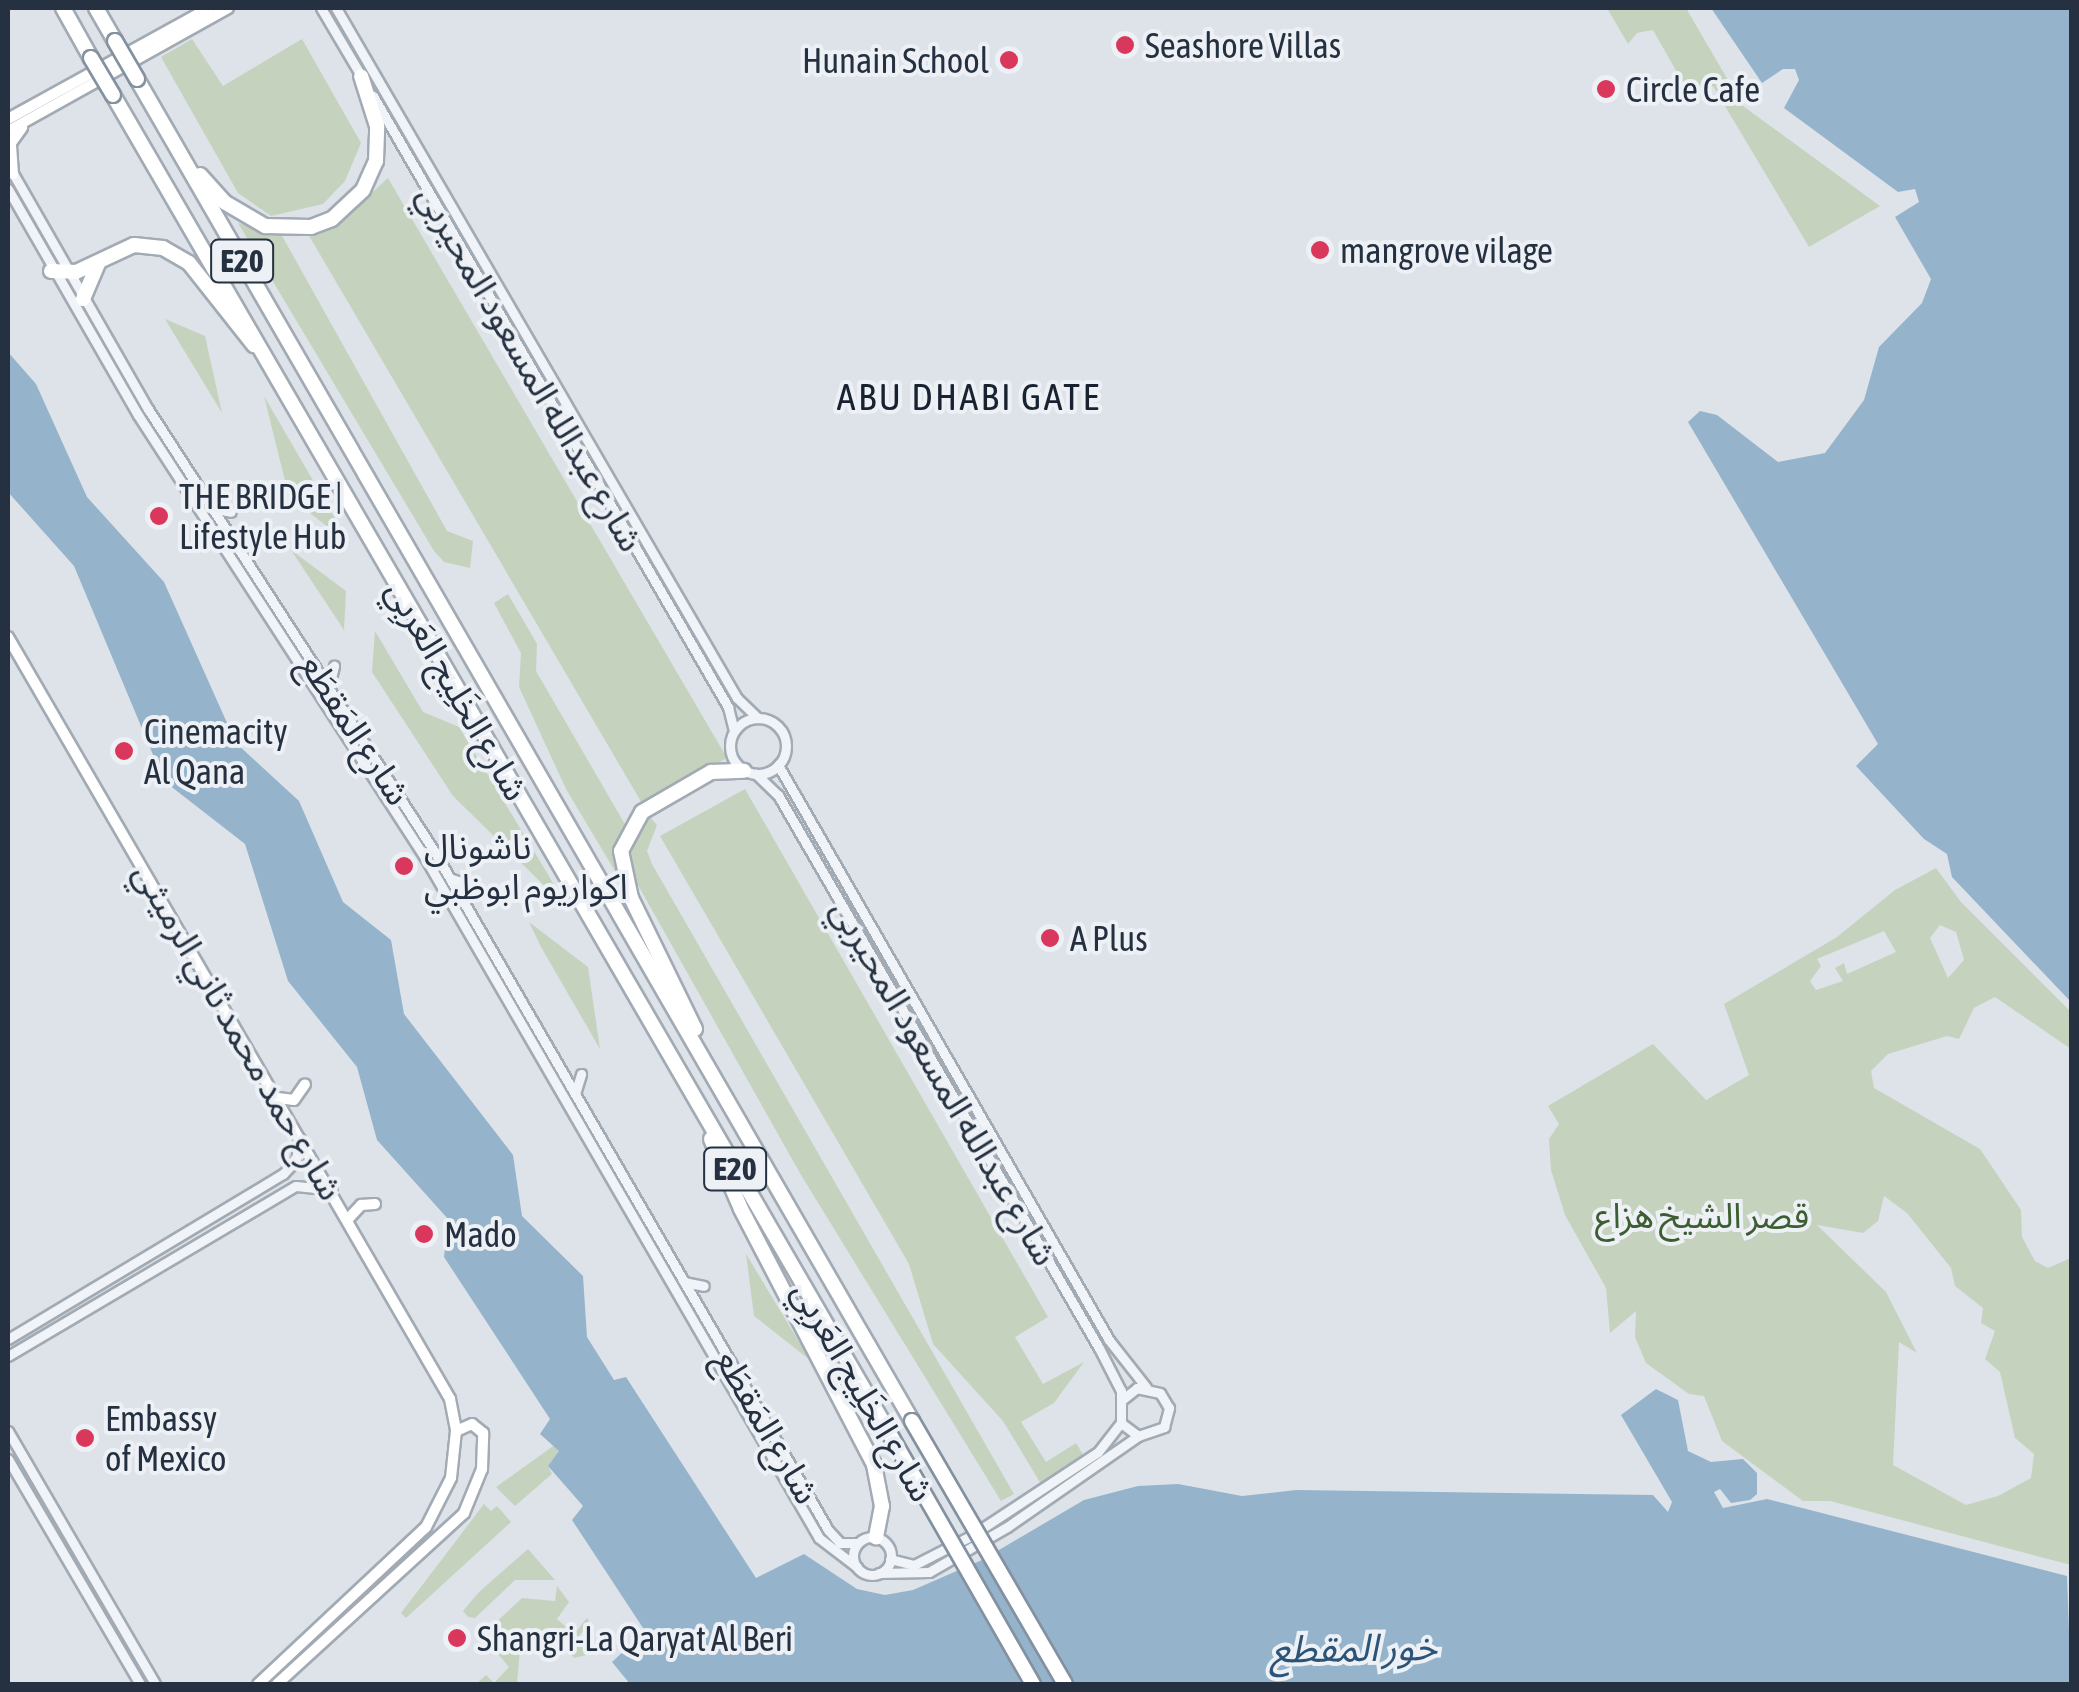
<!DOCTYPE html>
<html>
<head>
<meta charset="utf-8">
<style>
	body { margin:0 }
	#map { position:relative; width:2079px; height:1692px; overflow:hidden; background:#dde3e9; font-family:"Asap Condensed","Noto Sans Arabic",sans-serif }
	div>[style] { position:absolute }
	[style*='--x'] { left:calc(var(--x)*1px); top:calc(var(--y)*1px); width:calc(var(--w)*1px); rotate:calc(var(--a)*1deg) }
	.green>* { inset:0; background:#c5d3be }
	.water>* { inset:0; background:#95b4cc }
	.roads { filter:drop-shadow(2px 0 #a2aab3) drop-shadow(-2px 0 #a2aab3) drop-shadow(0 2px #a2aab3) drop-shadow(0 -2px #a2aab3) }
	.tertiary>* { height:9px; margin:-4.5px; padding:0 4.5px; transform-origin:4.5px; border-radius:4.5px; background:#f0f3f7 }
	.tertiary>.ring { margin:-4.5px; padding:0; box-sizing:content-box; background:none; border:9px solid #f0f3f7; border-radius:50% }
	.secondary>* { height:10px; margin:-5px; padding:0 5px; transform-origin:5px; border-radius:5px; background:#fff }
	.motorway>* { height:14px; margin:-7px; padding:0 7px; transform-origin:7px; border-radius:7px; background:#fff }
	.bridges { filter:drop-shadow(2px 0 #8491a0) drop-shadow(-2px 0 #8491a0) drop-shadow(0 2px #8491a0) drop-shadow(0 -2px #8491a0) }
	.motorway-bridge>* { height:14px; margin:-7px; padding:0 7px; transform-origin:7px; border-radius:7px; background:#fff }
	.dots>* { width:28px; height:28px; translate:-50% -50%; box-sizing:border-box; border:5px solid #edf1f6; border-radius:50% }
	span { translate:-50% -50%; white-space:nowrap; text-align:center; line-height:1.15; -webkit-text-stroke:8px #edf1f6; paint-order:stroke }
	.shield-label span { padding:2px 8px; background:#edf1f6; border:2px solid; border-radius:8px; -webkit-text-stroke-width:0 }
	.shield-label { font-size:32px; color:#253141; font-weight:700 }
	.poi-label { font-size:35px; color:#253141 }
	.left { translate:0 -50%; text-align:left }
	.right { translate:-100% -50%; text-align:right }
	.street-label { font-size:35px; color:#253141 }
	.park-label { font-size:35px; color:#3d5e32 }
	.neighbourhood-label { font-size:38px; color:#182231; letter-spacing:2.5px }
	.water-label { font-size:38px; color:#2c5478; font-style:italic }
	.frame { position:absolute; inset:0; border:10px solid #253141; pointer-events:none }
</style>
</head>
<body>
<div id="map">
	<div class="green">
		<div style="clip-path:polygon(1607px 8px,1686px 8px,1743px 106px,1880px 206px,1809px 247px,1713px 86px,1691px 97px,1653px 30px,1637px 33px,1628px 44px)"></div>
		<div style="clip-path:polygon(192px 39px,223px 86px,302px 39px,361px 143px,345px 181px,323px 204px,271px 216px,238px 193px,161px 57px)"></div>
		<div style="clip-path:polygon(388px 178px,727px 758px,643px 805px,308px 234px,342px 220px)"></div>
		<div style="clip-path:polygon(238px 223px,281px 234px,447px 531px,473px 541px,470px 568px,444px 562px,434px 551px)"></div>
		<div style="clip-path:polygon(165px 319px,205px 336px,222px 413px)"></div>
		<div style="clip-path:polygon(264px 396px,350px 544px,289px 497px)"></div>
		<div style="clip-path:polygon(291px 550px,346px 591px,344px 630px)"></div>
		<div style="clip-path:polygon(508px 594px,537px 644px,536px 671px,626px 826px,618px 843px,622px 883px,566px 789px,519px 687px,521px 653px,494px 603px)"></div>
		<div style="clip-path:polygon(375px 631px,423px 712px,459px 727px,570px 911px,453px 796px,372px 672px)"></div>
		<div style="clip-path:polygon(745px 789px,1048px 1317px,1015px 1337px,1043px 1384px,1084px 1362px,1054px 1403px,1021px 1422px,1046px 1462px,1076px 1443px,1084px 1456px,1041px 1484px,1003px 1421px,933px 1344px,909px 1264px,660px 836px)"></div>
		<div style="clip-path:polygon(650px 817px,657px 825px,647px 851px,652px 864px,1014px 1494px,1001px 1501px,801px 1175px,634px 878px,630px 848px)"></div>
		<div style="clip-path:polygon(evenodd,1936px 868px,1961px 902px,2071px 1012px,2071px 1049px,1995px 997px,1974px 1008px,1959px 1039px,1947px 1036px,1888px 1054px,1871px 1071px,1874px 1088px,1980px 1149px,2021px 1210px,2022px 1237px,2035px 1261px,2048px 1268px,2071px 1258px,2071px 1565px,1830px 1501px,1803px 1501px,1722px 1441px,1704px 1396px,1689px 1394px,1646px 1363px,1635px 1337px,1636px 1311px,1610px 1333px,1606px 1288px,1565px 1215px,1551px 1170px,1549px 1139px,1559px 1124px,1548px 1106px,1653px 1044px,1706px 1100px,1749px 1075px,1724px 1004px,1837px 937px,1895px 890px,1936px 868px,1940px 925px,1956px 932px,1964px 960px,1948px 978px,1930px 938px,1940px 925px,1936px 868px,1884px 931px,1896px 952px,1847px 974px,1844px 963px,1835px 968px,1843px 981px,1816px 990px,1810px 981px,1821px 966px,1817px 959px,1884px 931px,1936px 868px,1884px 1196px,1907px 1213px,1951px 1268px,1955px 1286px,1983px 1308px,1981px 1323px,1995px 1331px,1985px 1359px,2000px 1372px,2015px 1438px,2034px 1454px,2031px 1478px,1998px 1496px,1966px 1505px,1893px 1465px,1899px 1342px,1917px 1353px,1886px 1292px,1817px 1225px,1863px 1233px,1878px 1221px,1884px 1196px)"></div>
		<div style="clip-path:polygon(529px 922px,588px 967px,600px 1049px,541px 947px)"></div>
		<div style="clip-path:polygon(746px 1254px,810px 1360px,754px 1316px)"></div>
		<div style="clip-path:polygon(556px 1444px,559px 1452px,548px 1466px,552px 1474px,515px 1506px,496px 1487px)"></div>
		<div style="clip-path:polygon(484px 1504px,491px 1511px,497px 1506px,511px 1522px,406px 1618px,401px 1613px)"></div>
		<div style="clip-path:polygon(528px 1549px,555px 1580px,515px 1580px,475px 1618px,468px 1617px,463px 1611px,479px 1592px)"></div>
		<div style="clip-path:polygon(557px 1586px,569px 1602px,557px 1619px,574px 1634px,587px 1618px,590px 1624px,575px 1640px,590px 1654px,574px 1658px,558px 1639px,540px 1636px,520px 1649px,517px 1684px,476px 1684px,486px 1675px,494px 1683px,509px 1667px,492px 1647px,491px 1627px,522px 1598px,555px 1601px)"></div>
	</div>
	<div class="water">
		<div style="clip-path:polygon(1711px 8px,2071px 8px,2071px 1002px,1952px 877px,1947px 854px,1924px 839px,1856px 766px,1878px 744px,1688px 422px,1700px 411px,1717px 415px,1778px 462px,1825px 453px,1864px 400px,1879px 347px,1922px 303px,1931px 279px,1895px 217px,1919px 202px,1915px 189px,1898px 192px,1784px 108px,1799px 80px,1795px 69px,1783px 69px,1762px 83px)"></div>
		<div style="clip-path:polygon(8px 352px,36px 384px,87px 497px,164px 582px,236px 743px,299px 801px,343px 902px,391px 940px,404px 1014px,513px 1155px,522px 1216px,583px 1276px,587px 1337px,614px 1380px,626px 1377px,756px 1578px,804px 1554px,857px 1589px,885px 1595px,913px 1590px,982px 1560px,1084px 1500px,1138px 1486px,1178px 1484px,1242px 1496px,1296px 1490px,1653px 1495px,1668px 1512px,1672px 1502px,1621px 1415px,1656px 1389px,1678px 1400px,1688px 1451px,1711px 1462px,1743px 1459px,1757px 1473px,1757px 1494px,1750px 1500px,1731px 1503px,1720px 1489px,1714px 1492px,1723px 1508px,1767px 1499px,2067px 1576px,2071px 1684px,630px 1684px,612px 1662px,645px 1631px,572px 1520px,583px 1506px,548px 1466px,559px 1451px,540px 1434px,550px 1419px,444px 1257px,448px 1219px,377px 1140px,357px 1067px,288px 981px,245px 844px,164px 781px,74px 566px,8px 492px)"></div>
	</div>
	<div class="roads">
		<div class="tertiary">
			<div style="--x:321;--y:8;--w:82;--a:59.4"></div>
			<div style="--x:336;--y:8;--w:798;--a:59.84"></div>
			<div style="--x:737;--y:698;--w:29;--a:44"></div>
			<div style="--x:373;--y:96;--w:707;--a:59.84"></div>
			<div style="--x:728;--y:707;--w:25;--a:76"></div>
			<div style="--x:11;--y:170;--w:275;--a:60.2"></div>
			<div style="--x:148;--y:409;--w:526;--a:57.09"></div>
			<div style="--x:434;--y:851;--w:785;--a:59.87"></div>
			<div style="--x:828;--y:1530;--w:18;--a:47"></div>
			<div style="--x:840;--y:1543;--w:17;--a:0"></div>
			<div style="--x:8;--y:189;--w:261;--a:60.1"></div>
			<div style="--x:138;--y:415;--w:526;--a:57.04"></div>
			<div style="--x:424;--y:856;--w:788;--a:59.92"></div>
			<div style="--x:819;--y:1538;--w:48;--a:37.3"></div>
			<div style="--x:211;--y:508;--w:20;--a:11"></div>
			<div style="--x:329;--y:686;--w:21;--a:-76"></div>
			<div class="ring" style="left:730px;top:718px;width:47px;height:47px"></div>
			<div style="--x:778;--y:765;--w:663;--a:60.07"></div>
			<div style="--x:1109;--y:1340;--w:60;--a:51.8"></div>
			<div style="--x:756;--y:774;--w:30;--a:44"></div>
			<div style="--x:778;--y:795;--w:639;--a:59.87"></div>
			<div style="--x:1099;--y:1348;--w:48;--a:62.9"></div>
			<div style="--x:1121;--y:1391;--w:32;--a:90"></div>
			<div style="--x:1121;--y:1423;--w:21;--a:37"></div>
			<div style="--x:1138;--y:1436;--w:28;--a:-19"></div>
			<div style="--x:1164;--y:1427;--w:20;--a:-75"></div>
			<div style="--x:1169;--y:1408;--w:17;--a:-121"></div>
			<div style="--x:1160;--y:1393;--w:24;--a:-168"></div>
			<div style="--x:1137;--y:1388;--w:18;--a:142"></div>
			<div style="--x:452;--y:879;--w:22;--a:18"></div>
			<div style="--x:575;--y:1094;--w:21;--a:-73"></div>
			<div style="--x:684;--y:1282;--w:20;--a:11"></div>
			<div style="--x:8;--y:1339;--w:321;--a:-31"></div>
			<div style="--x:283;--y:1174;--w:19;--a:-47"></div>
			<div style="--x:296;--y:1160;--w:22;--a:-80"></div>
			<div style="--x:8;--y:1356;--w:334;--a:-30.6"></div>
			<div style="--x:296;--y:1186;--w:36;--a:6"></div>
			<div style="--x:8;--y:1431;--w:293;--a:59.8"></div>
			<div style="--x:8;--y:1459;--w:261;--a:59.6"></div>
			<div class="ring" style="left:853px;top:1537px;width:29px;height:29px"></div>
			<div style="--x:890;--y:1559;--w:25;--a:14"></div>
			<div style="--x:914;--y:1565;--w:62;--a:-27"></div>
			<div style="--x:969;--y:1537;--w:154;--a:-33.4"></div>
			<div style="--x:1098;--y:1452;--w:37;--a:-52"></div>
			<div style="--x:879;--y:1573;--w:50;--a:-1.1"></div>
			<div style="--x:929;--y:1572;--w:90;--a:-30"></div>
			<div style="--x:1007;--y:1527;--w:160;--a:-34.8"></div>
		</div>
		<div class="secondary">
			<div style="--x:8;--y:119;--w:230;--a:-28.9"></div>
			<div style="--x:8;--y:131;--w:252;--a:-29.2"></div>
			<div style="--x:13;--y:174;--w:31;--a:-94"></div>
			<div style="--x:11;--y:143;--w:19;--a:-54"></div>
			<div style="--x:8;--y:637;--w:881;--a:59.88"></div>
			<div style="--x:450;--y:1399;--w:33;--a:79"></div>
			<div style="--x:456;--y:1431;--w:47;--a:96.1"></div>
			<div style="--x:451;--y:1478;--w:55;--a:117"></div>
			<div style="--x:426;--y:1527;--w:230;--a:136.9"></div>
			<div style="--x:278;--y:1098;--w:16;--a:7"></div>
			<div style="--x:294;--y:1100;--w:19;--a:-55"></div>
			<div style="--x:349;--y:1218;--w:18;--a:-47"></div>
			<div style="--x:361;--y:1205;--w:14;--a:-4"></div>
			<div style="--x:277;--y:1684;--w:253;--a:-42.4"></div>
			<div style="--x:464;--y:1513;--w:48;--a:-67.8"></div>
			<div style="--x:482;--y:1469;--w:36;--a:-88"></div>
			<div style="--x:483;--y:1433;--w:14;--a:-141"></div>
			<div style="--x:472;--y:1424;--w:17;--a:156"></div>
		</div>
		<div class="motorway">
			<div style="--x:63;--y:8;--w:57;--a:60.8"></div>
			<div style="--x:96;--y:8;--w:38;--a:60"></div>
			<div style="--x:137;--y:79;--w:1550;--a:59.99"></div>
			<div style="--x:113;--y:95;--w:1545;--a:59.88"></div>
			<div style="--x:200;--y:175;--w:36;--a:48"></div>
			<div style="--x:224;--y:202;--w:48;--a:30.3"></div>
			<div style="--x:265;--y:226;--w:46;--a:1.2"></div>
			<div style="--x:311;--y:227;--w:22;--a:-21"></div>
			<div style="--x:332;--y:219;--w:42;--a:-43.1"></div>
			<div style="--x:363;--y:190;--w:32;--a:-66"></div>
			<div style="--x:376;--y:161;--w:35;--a:-88"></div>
			<div style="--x:377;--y:126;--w:52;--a:-107.7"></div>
			<div style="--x:51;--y:271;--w:25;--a:2"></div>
			<div style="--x:76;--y:272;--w:64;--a:-25"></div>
			<div style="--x:134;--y:245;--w:29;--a:6"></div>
			<div style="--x:163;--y:248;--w:30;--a:30"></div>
			<div style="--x:189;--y:263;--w:105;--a:51.6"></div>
			<div style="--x:83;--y:299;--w:38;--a:-67"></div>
			<div style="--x:695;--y:1029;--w:146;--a:-116"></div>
			<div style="--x:631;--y:898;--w:48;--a:-102"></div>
			<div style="--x:621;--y:851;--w:44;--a:-61.7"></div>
			<div style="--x:642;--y:812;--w:80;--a:-30.1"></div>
			<div style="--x:711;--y:772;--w:33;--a:-2"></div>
			<div style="--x:711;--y:1139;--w:76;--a:66.8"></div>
			<div style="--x:741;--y:1209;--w:288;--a:62.5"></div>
			<div style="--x:874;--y:1465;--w:42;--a:79"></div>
			<div style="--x:882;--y:1506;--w:32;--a:101"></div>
		</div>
	</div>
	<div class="bridges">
		<div class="motorway-bridge">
			<div style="--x:115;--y:41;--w:44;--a:59.9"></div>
			<div style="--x:91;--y:58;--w:43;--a:59.3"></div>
			<div style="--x:912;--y:1421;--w:304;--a:59.8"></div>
			<div style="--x:888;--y:1431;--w:292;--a:60.2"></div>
		</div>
	</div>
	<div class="dots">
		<div style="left:1125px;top:45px;background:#d9375b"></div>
		<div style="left:1009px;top:60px;background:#d9375b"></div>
		<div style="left:1606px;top:89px;background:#d9375b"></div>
		<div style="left:1320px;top:250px;background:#d9375b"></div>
		<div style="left:159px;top:516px;background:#d9375b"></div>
		<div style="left:124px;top:751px;background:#d9375b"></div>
		<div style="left:404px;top:866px;background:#d9375b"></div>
		<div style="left:1050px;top:938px;background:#d9375b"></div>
		<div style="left:424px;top:1234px;background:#d9375b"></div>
		<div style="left:85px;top:1438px;background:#d9375b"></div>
		<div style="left:457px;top:1638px;background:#d9375b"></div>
	</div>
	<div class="shield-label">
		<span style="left:242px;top:261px">E20</span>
		<span style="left:735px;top:1169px">E20</span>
	</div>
	<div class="poi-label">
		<span class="left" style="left:1145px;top:45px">Seashore Villas</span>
		<span class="right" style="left:989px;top:60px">Hunain School</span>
		<span class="left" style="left:1626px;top:89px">Circle Cafe</span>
		<span class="left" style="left:1340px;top:250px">mangrove vilage</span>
		<span class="left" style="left:179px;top:516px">THE BRIDGE |<br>Lifestyle Hub</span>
		<span class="left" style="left:144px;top:751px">Cinemacity<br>Al Qana</span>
		<span class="left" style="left:424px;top:866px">ناشونال<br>اكواريوم ابوظبي</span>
		<span class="left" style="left:1070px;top:938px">A Plus</span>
		<span class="left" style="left:444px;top:1234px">Mado</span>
		<span class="left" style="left:105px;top:1438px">Embassy<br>of Mexico</span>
		<span class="left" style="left:477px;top:1638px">Shangri-La Qaryat Al Beri</span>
	</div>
	<div class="street-label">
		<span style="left:531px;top:368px;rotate:60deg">شارع عبدالله المسعود المحيربي</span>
		<span style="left:458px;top:690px;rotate:60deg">شارع الخَلِيج العَربِي</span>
		<span style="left:356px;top:729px;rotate:57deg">شارع المَقطَع</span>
		<span style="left:239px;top:1031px;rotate:60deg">شارع حمد محمد ثاني الرميثي</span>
		<span style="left:945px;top:1082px;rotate:60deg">شارع عبدالله المسعود المحيربي</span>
		<span style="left:864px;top:1391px;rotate:60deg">شارع الخَلِيج العَربِي</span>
		<span style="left:768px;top:1426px;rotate:60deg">شارع المَقطَع</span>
	</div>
	<div class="park-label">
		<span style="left:1702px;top:1215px">قصر الشيخ هزاع</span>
	</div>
	<div class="neighbourhood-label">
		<span style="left:969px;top:397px">ABU DHABI GATE</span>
	</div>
	<div class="water-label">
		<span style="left:1354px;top:1648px;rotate:-1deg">خور المقطع</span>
	</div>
	<div class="frame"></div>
</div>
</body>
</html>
